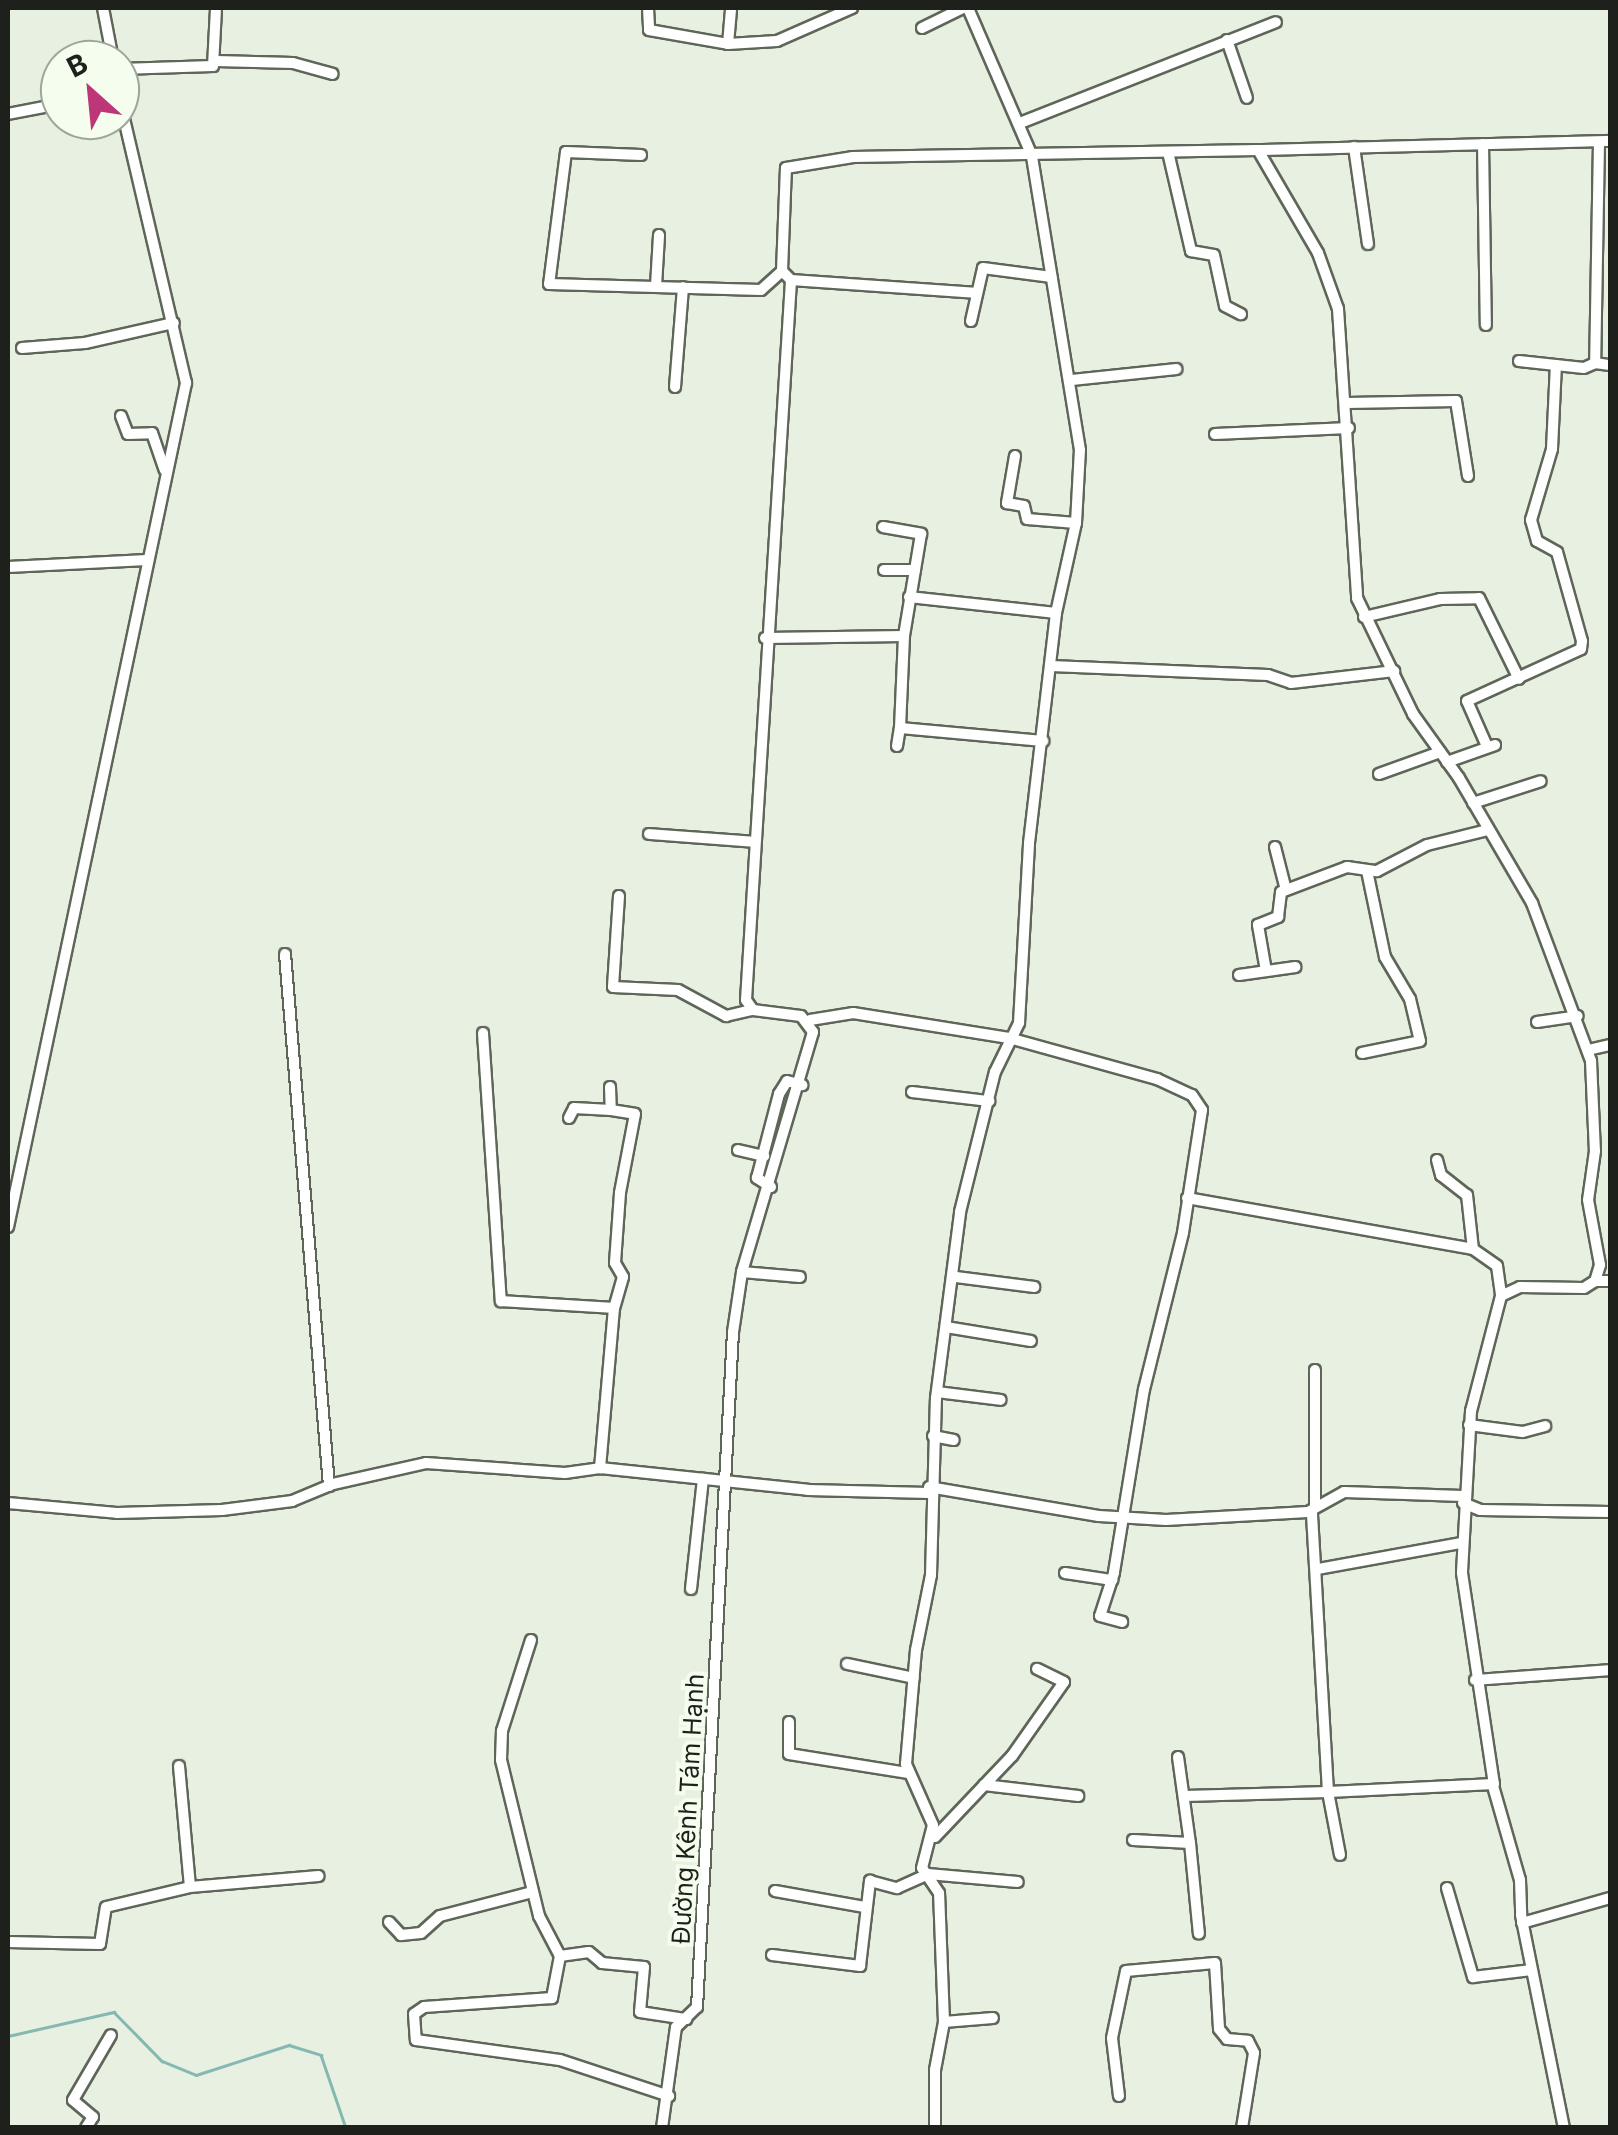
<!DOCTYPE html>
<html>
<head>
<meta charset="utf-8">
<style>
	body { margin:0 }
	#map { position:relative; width:1618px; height:2135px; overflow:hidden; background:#e7f0e1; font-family:Inter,sans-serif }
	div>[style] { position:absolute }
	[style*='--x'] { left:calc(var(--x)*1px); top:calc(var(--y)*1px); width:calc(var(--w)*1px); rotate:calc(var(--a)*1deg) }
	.stream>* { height:2.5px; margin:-1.25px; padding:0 1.25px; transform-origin:1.25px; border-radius:1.25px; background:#86b8b2 }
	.roads { filter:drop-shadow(2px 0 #5e6659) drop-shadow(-2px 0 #5e6659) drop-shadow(0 2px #5e6659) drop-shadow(0 -2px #5e6659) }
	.minor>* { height:10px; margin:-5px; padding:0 5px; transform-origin:5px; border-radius:5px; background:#fff }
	span { translate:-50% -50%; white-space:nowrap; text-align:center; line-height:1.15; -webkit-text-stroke:8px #f4fdee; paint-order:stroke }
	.street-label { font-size:25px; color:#1e211b }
	.frame { position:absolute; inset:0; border:10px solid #1e211b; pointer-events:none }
	.north { position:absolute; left:40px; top:40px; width:100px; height:100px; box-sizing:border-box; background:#f4fdee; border:2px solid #9ea59a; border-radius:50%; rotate:333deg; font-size:28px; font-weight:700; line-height:40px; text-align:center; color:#1e211b }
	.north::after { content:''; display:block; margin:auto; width:35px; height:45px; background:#bd3677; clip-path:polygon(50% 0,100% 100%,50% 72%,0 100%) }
</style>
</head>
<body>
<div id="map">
	<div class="stream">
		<div style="--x:8;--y:2036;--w:109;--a:-12.8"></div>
		<div style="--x:114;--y:2012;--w:69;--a:45.6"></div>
		<div style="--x:162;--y:2061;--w:37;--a:22"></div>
		<div style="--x:196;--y:2075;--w:98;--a:-17.9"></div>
		<div style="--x:289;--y:2045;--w:34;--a:17"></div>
		<div style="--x:321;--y:2055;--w:77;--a:71.1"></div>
	</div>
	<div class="roads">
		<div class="minor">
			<div style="--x:103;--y:8;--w:53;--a:79.1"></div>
			<div style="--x:648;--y:8;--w:22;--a:87"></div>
			<div style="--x:649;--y:30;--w:80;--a:10"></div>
			<div style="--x:728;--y:44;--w:49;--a:-3.5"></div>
			<div style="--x:777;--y:41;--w:82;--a:-23.7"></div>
			<div style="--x:922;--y:28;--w:46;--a:-26"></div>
			<div style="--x:1227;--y:40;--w:61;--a:71"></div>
			<div style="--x:728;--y:44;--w:36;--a:-85"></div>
			<div style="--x:216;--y:61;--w:77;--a:1.5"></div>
			<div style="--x:293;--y:63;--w:41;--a:15.4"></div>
			<div style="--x:120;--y:69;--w:93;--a:-1.8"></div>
			<div style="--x:213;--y:66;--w:58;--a:-87"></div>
			<div style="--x:8;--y:114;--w:53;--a:-10.9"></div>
			<div style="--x:1020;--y:123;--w:275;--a:-21.5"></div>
			<div style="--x:1599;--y:142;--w:221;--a:91"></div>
			<div style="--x:1595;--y:363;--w:15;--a:8"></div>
			<div style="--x:1483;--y:144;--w:181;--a:89.1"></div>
			<div style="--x:1354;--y:147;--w:98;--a:81.8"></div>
			<div style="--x:1258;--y:150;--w:352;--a:-1.5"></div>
			<div style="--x:1168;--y:152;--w:102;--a:76.9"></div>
			<div style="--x:1191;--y:251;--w:23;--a:10"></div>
			<div style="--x:1214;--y:255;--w:52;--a:77.8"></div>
			<div style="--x:1225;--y:306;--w:18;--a:27"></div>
			<div style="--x:641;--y:155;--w:75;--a:-177.7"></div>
			<div style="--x:566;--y:152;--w:133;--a:97.3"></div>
			<div style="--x:549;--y:284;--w:212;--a:1.6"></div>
			<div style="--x:761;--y:290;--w:28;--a:-42"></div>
			<div style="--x:791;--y:280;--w:184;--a:4"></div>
			<div style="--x:656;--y:286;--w:51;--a:-86.6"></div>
			<div style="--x:971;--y:321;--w:54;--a:-77.2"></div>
			<div style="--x:983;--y:268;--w:69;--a:7.5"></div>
			<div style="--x:22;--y:348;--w:63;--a:-4.5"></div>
			<div style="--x:85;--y:343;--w:91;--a:-12.7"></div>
			<div style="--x:1519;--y:361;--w:65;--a:6.1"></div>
			<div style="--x:1584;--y:368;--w:12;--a:-24"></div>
			<div style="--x:1072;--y:380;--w:105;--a:-6"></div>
			<div style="--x:675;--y:387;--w:100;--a:-85.4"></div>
			<div style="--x:1347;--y:403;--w:109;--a:-1.1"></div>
			<div style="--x:1456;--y:401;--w:76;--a:80.9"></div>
			<div style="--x:121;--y:416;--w:19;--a:69"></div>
			<div style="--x:128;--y:434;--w:24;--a:-2"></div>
			<div style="--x:152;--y:433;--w:39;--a:71"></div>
			<div style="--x:1215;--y:434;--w:134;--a:-2.6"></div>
			<div style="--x:1015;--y:456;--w:48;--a:99.7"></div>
			<div style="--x:1007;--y:503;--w:17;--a:10"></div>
			<div style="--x:1024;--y:506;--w:13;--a:77"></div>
			<div style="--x:1027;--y:519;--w:49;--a:4.7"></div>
			<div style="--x:883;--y:527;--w:39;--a:10"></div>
			<div style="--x:921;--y:534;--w:103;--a:99.5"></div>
			<div style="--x:904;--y:636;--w:92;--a:92.5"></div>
			<div style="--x:8;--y:567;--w:139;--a:-2.9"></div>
			<div style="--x:884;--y:570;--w:31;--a:0"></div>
			<div style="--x:909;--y:597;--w:148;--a:6.2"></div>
			<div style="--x:1364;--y:617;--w:78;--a:-13.3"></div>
			<div style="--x:1440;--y:599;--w:39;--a:-1"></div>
			<div style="--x:1479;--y:598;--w:90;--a:63.7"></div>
			<div style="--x:765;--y:638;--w:139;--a:-0.8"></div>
			<div style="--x:1051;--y:666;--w:217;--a:2.4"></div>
			<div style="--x:1268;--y:675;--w:24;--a:19"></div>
			<div style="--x:1291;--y:683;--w:104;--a:-6.6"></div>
			<div style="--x:1486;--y:744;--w:47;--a:-113.8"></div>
			<div style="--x:1467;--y:701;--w:125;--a:-24.5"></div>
			<div style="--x:1581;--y:649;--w:8;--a:-83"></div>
			<div style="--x:1582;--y:641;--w:92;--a:-105.7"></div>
			<div style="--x:1557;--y:552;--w:23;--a:-151"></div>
			<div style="--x:1537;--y:541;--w:22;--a:-106"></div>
			<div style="--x:1531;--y:520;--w:74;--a:-73.5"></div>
			<div style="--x:1552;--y:449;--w:84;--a:-87.3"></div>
			<div style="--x:897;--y:746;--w:18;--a:-81"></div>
			<div style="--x:900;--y:728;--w:144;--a:5.2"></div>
			<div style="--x:1447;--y:762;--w:51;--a:-19.5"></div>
			<div style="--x:1379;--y:774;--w:65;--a:-19.8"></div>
			<div style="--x:1473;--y:803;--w:71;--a:-17.9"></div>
			<div style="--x:649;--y:834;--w:106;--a:4.3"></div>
			<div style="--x:1275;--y:847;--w:44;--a:75.7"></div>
			<div style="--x:619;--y:896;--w:91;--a:93.8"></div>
			<div style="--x:613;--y:987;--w:65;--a:2.6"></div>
			<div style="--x:678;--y:990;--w:55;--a:28.4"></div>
			<div style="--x:726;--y:1016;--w:28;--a:-13"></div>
			<div style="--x:753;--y:1010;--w:48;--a:7.1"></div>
			<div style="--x:801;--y:1016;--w:20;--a:53"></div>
			<div style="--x:813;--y:1032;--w:250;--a:106.5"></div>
			<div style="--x:742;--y:1272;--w:61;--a:98.5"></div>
			<div style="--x:733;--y:1332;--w:676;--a:93.05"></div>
			<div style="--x:697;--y:2007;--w:29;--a:136"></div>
			<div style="--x:676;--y:2027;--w:102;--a:97.9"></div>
			<div style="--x:285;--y:954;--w:534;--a:85.27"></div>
			<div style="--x:1266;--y:971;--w:47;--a:-99.9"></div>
			<div style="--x:1258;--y:925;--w:22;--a:-22"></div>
			<div style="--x:1278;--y:917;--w:25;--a:-83"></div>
			<div style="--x:1281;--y:892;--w:71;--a:-20.7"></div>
			<div style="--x:1347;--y:867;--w:30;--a:8"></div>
			<div style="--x:1377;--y:871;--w:56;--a:-27.5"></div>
			<div style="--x:1427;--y:845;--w:63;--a:-13.8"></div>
			<div style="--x:1239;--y:975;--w:57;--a:-8.1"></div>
			<div style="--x:753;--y:1010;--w:12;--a:-125"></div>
			<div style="--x:746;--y:1000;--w:721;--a:-86.42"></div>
			<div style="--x:791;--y:280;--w:13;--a:-135"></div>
			<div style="--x:782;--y:271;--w:103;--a:-87.8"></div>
			<div style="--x:786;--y:168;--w:68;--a:-9.3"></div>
			<div style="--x:853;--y:157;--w:405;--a:-1"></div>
			<div style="--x:1258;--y:150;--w:119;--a:59.8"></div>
			<div style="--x:1318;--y:253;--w:59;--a:70.3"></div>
			<div style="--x:1338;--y:309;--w:290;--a:86.2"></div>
			<div style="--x:1357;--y:598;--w:129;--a:64.2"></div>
			<div style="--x:1413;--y:714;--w:79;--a:54.3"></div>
			<div style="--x:1459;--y:778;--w:145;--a:59.7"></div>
			<div style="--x:1532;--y:903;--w:169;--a:69.5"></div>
			<div style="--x:1591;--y:1061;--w:90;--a:87.5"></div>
			<div style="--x:1595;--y:1151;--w:49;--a:98.1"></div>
			<div style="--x:1588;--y:1200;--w:66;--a:79.5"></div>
			<div style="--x:1600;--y:1265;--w:17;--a:107"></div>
			<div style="--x:1595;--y:1281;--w:13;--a:148"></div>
			<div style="--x:1584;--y:1288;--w:64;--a:-179.1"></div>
			<div style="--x:1520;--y:1287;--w:21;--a:155"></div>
			<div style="--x:1501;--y:1296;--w:119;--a:104.6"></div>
			<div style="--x:1471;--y:1411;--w:162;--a:93.2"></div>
			<div style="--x:1462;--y:1573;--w:213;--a:81.4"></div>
			<div style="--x:1494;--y:1784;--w:166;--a:177.2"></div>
			<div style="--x:1328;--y:1792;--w:64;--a:79.2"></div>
			<div style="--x:810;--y:1020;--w:44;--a:-9.2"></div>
			<div style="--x:853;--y:1013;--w:158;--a:9.1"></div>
			<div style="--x:1009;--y:1038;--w:154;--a:15.5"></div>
			<div style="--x:1157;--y:1079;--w:38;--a:25"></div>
			<div style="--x:1192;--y:1095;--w:18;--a:56"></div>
			<div style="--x:1202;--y:1110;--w:124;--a:98.8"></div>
			<div style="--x:1183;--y:1233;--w:161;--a:104"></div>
			<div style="--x:1144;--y:1389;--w:186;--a:99.3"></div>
			<div style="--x:1114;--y:1573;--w:45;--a:108"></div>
			<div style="--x:1100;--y:1616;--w:23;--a:15"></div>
			<div style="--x:1537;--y:1022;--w:41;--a:-8.3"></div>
			<div style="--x:483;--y:1033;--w:269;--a:86.2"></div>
			<div style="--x:501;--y:1301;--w:113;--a:3.5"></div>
			<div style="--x:1588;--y:1050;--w:23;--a:-13"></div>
			<div style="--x:1362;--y:1053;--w:59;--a:-11.7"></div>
			<div style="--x:1420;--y:1041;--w:43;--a:-103.4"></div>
			<div style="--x:1410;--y:999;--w:49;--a:-120.8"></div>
			<div style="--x:1385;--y:957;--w:88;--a:-101.8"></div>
			<div style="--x:610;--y:1087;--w:23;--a:88"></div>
			<div style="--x:611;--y:1110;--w:24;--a:9"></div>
			<div style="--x:635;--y:1114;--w:80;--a:100.8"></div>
			<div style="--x:620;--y:1193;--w:70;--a:94.1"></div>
			<div style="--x:615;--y:1263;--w:16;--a:60"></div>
			<div style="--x:623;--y:1277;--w:32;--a:106"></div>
			<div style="--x:614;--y:1308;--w:161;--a:95"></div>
			<div style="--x:600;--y:1468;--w:209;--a:6"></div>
			<div style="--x:808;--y:1490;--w:121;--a:1.4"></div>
			<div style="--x:912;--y:1092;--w:78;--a:6.7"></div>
			<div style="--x:569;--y:1118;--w:11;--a:-63"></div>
			<div style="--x:574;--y:1108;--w:37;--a:3"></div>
			<div style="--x:738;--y:1150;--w:27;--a:13"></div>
			<div style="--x:1437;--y:1160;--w:16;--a:75"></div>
			<div style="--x:1441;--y:1175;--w:33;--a:38"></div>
			<div style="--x:1467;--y:1195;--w:54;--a:83.7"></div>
			<div style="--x:771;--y:1187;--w:17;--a:-147"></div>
			<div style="--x:757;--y:1178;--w:87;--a:-75.3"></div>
			<div style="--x:779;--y:1094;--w:15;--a:-58"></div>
			<div style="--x:787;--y:1081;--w:16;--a:15"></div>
			<div style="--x:1187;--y:1198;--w:291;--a:10.1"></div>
			<div style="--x:1473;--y:1249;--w:29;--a:35"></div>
			<div style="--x:1497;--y:1266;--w:30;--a:82"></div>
			<div style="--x:8;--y:1227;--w:863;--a:-78.09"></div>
			<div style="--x:186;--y:383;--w:290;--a:-103.2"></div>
			<div style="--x:742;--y:1272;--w:58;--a:4.9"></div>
			<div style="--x:956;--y:1277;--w:79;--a:7.3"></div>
			<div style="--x:1595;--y:1281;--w:15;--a:0"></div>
			<div style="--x:946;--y:1327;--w:86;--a:9.4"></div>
			<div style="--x:937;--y:1392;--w:64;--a:7.1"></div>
			<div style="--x:1469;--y:1425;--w:54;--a:7.4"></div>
			<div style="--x:1523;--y:1432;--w:23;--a:-15"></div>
			<div style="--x:933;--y:1436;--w:21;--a:11"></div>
			<div style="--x:929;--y:1487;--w:172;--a:9.7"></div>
			<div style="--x:1099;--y:1516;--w:67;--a:3.4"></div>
			<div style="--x:1166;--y:1520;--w:142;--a:-3.2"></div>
			<div style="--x:1308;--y:1512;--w:41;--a:-29.1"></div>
			<div style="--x:1344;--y:1492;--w:119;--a:1.9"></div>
			<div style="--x:8;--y:1503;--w:109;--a:5.2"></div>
			<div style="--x:117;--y:1513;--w:105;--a:-1.6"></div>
			<div style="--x:222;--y:1510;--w:71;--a:-7.3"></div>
			<div style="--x:292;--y:1501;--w:44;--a:-22.5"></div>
			<div style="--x:333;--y:1484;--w:95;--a:-12.7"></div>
			<div style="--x:426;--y:1463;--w:139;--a:4.1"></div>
			<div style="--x:565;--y:1473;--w:35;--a:-8"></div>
			<div style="--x:1463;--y:1503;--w:18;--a:22"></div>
			<div style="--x:1480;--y:1510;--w:130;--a:0.9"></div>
			<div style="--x:1315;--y:1505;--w:135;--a:-90"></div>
			<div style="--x:1318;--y:1569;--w:145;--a:-10.3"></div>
			<div style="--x:1065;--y:1573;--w:48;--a:8.5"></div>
			<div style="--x:691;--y:1589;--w:111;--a:-83.8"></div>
			<div style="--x:531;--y:1640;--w:96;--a:107.7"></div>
			<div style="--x:502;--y:1731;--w:29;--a:92"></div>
			<div style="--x:501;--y:1760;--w:161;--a:76.3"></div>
			<div style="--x:539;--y:1916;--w:45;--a:62.3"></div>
			<div style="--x:560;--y:1956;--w:29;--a:-8"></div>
			<div style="--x:589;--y:1952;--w:17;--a:40"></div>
			<div style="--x:602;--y:1963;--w:42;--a:5.4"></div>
			<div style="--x:644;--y:1967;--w:45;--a:95.1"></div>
			<div style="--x:640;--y:2012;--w:47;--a:8.7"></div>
			<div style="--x:847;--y:1664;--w:68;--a:11.8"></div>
			<div style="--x:1475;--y:1680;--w:135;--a:-4.2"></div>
			<div style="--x:789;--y:1722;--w:32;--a:90"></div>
			<div style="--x:789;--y:1754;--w:121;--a:9.1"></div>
			<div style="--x:1178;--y:1757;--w:87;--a:82.1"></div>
			<div style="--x:179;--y:1766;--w:121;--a:84.8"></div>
			<div style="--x:984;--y:1785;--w:95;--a:6.7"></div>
			<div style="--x:1493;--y:1786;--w:98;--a:74"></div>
			<div style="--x:1520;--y:1880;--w:35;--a:88"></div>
			<div style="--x:1521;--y:1915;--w:217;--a:78.6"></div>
			<div style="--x:1185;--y:1796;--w:143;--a:-1.6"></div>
			<div style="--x:1328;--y:1792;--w:281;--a:-93.3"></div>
			<div style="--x:935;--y:1837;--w:112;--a:-46.5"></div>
			<div style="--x:1012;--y:1756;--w:90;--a:-54.9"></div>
			<div style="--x:1064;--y:1682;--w:30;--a:-154"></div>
			<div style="--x:1133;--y:1840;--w:57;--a:3"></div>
			<div style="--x:1190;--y:1843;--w:91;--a:84.4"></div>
			<div style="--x:1447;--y:1888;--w:93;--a:73.7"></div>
			<div style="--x:1473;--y:1977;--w:59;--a:-6.8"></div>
			<div style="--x:775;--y:1891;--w:91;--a:10.1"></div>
			<div style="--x:389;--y:1922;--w:18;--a:47"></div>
			<div style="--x:401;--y:1935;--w:20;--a:-6"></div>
			<div style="--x:421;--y:1933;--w:25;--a:-42"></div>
			<div style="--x:440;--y:1916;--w:95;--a:-14.6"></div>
			<div style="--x:1522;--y:1923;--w:91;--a:-15.9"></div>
			<div style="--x:8;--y:1942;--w:92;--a:1.2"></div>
			<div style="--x:100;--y:1944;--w:37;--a:-81"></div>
			<div style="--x:106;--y:1907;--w:86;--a:-13.4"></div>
			<div style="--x:190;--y:1887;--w:129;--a:-4.9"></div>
			<div style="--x:772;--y:1955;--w:89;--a:7.1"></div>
			<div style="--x:860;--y:1966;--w:86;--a:-83.3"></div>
			<div style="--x:870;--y:1881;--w:28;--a:15"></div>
			<div style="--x:897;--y:1888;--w:34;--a:-24"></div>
			<div style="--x:928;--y:1874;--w:90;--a:5.1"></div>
			<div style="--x:560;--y:1956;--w:43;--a:100.8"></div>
			<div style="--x:552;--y:1998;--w:128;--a:176"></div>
			<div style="--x:424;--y:2007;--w:12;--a:145"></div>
			<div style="--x:414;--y:2014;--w:26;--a:86"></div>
			<div style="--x:416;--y:2040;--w:145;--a:7.9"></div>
			<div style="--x:560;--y:2060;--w:115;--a:18.3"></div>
			<div style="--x:944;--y:2022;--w:49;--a:-4.7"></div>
			<div style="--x:1119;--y:2096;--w:58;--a:-96.9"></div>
			<div style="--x:1112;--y:2038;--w:68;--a:-78.2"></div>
			<div style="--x:1126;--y:1971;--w:89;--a:-5.1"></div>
			<div style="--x:1215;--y:1963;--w:66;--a:86.5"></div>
			<div style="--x:1219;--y:2029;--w:13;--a:51"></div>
			<div style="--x:1227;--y:2039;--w:21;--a:5"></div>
			<div style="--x:1248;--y:2041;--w:13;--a:63"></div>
			<div style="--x:1254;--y:2053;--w:76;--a:99.1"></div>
			<div style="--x:86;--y:2128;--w:13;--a:-58"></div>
			<div style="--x:93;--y:2117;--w:26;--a:-140"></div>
			<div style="--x:73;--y:2100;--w:75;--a:-59.7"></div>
			<div style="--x:935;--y:2128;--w:58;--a:-90"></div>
			<div style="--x:935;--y:2070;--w:49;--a:-79.4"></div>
			<div style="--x:944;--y:2022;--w:129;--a:-92.2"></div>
			<div style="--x:939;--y:1893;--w:30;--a:-124"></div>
			<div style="--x:922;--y:1868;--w:44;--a:-75.7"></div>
			<div style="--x:933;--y:1825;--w:67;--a:-113.9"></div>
			<div style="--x:906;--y:1764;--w:114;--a:-85"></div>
			<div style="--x:916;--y:1650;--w:76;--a:-78.7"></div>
			<div style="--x:931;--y:1575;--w:177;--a:-88.4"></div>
			<div style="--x:936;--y:1398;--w:188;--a:-82.6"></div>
			<div style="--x:960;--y:1212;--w:144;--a:-76"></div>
			<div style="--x:995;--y:1072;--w:55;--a:-63.9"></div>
			<div style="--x:1019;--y:1023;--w:180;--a:-86.8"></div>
			<div style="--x:1029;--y:843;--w:232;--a:-83.3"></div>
			<div style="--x:1056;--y:613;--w:92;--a:-77.5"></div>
			<div style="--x:1076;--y:523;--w:73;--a:-86.9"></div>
			<div style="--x:1080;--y:450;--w:298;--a:-99.3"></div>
			<div style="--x:1032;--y:156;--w:161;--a:-113.4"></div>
		</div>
	</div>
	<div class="street-label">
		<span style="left:688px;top:1809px;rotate:-87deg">Đường Kênh Tám Hạnh</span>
	</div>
	<div class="frame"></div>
	<div class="north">B</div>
</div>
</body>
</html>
